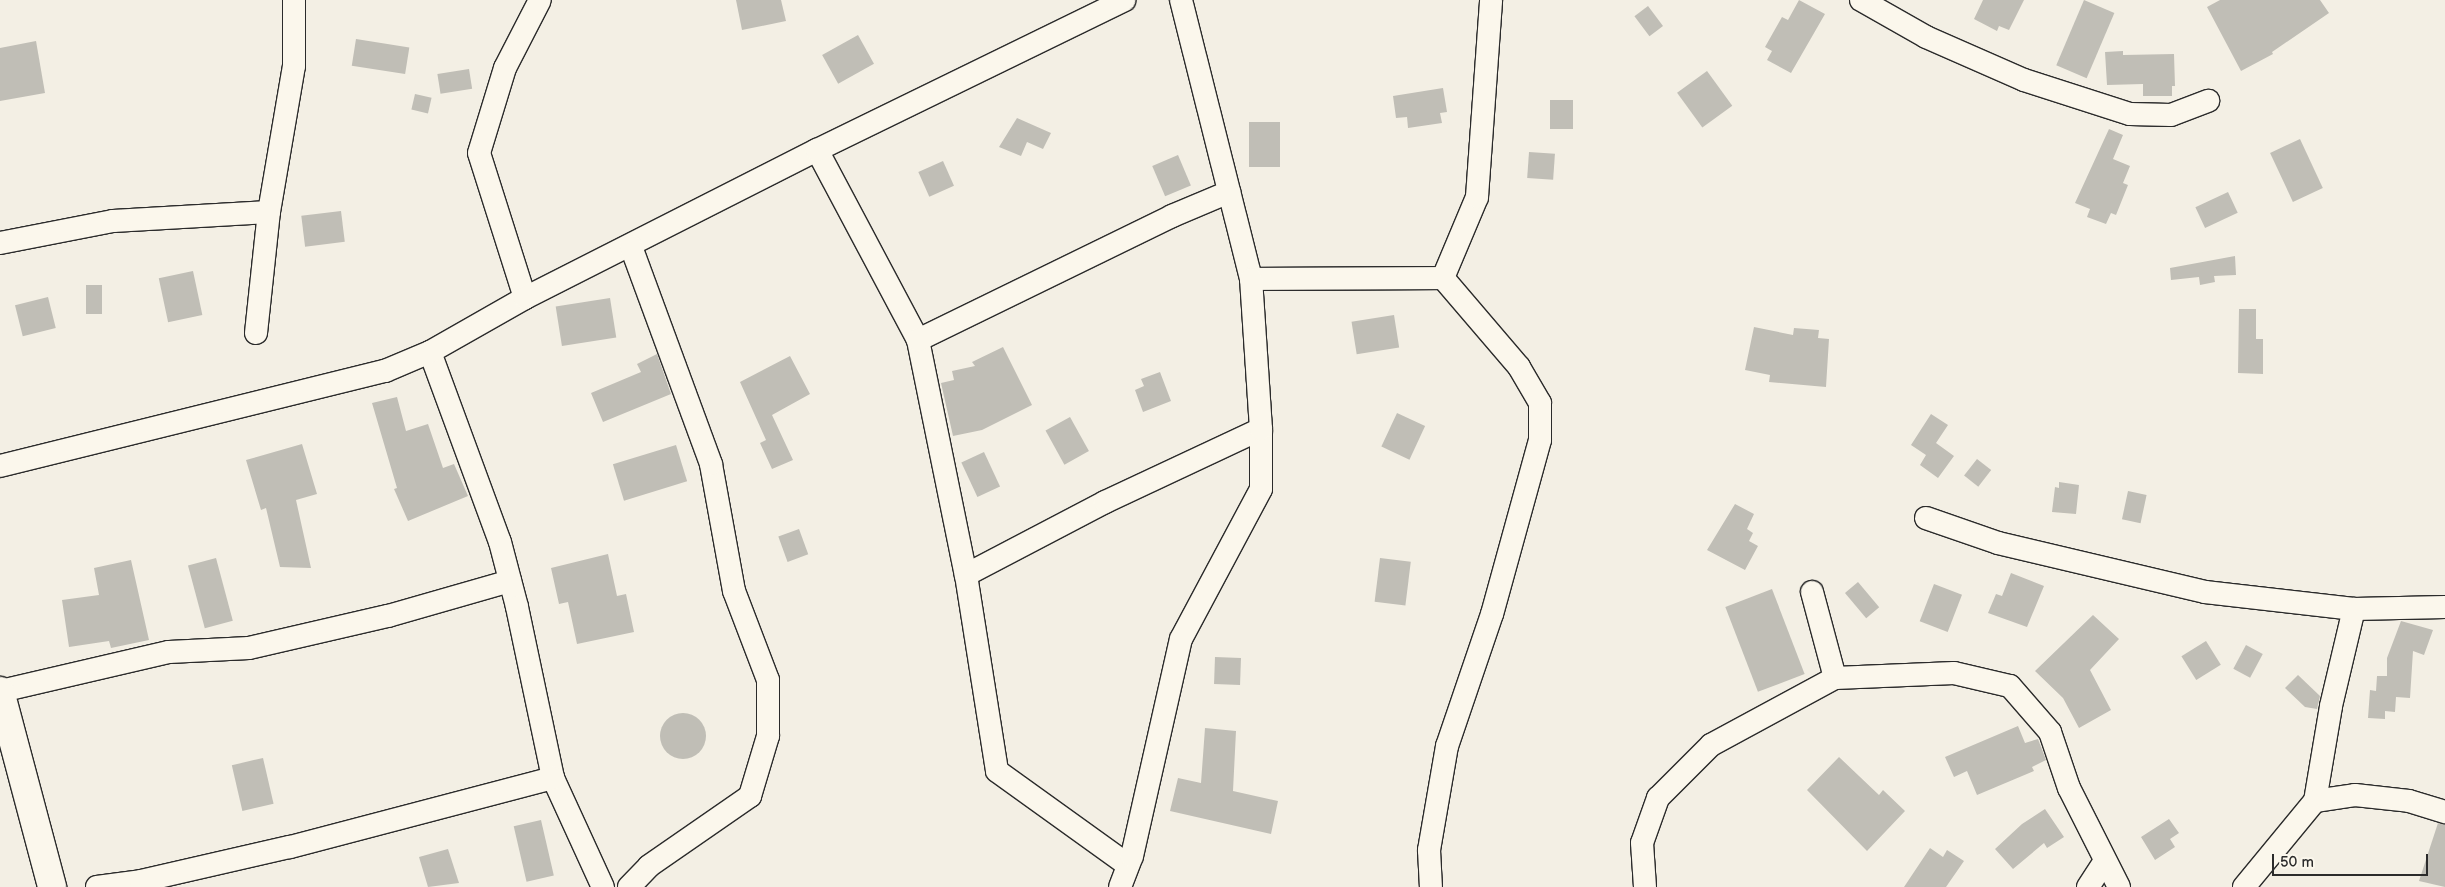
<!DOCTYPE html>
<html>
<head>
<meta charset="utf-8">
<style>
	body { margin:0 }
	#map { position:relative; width:2445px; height:887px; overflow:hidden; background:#f3efe4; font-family:"Balsamiq Sans",sans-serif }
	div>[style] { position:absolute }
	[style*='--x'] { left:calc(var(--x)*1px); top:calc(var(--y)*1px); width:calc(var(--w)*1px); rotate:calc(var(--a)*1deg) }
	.building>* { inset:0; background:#c0beb6; transform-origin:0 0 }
	.round { border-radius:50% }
	.roads { filter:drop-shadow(1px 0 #2b2b2b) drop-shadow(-1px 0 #2b2b2b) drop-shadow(0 1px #2b2b2b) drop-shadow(0 -1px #2b2b2b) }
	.street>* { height:22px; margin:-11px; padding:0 11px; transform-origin:11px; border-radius:11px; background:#fbf7ec }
	.secondary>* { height:28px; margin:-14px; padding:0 14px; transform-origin:14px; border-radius:14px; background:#fbf7ec }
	span { translate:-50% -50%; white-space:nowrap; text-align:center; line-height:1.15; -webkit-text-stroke:4.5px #fbf7ec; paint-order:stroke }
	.scale { position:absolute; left:2272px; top:854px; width:156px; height:22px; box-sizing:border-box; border:2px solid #2b2b2b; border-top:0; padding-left:6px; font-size:15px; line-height:18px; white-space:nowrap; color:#2b2b2b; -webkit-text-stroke:4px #fbf7ec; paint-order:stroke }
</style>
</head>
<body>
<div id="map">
	<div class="building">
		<div style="clip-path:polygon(736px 0,781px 0,786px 21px,742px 30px)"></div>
		<div style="clip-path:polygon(1799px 0,1825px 14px,1791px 73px,1767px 60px,1772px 51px,1765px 47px,1782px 17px,1788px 20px)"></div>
		<div style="clip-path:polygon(1983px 0,2024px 0,2009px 30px,1999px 26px,1997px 31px,1974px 19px)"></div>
		<div style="left:2084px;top:0;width:33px;height:71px;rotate:23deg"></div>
		<div style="clip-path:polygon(2220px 0,2320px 0,2329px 13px,2272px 52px,2273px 54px,2241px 71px,2207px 7px)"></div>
		<div style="left:1648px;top:6px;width:25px;height:17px;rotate:53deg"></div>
		<div style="left:858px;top:35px;width:33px;height:41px;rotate:61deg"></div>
		<div style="left:356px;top:39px;width:54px;height:27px;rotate:9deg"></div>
		<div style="clip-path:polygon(36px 41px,45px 93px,0 101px,0 48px)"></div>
		<div style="clip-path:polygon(2123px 51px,2123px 55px,2174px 54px,2175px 86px,2172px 86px,2172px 96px,2143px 96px,2143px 84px,2107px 85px,2105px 52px)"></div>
		<div style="left:469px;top:69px;width:20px;height:32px;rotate:81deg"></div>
		<div style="left:1707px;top:71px;width:43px;height:37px;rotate:54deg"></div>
		<div style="clip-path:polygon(1443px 88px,1447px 112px,1440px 113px,1442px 123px,1408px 128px,1407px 117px,1396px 118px,1393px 96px)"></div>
		<div style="left:415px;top:94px;width:17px;height:16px;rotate:13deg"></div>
		<div style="left:1550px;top:100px;width:23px;height:29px"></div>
		<div style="clip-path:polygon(1017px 118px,1051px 133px,1043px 149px,1027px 142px,1021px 156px,999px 147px)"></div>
		<div style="left:1280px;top:122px;width:45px;height:31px;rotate:90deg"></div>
		<div style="clip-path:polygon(2109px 129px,2123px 135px,2113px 159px,2130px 166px,2123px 183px,2128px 185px,2116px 215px,2111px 213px,2106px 224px,2087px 217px,2090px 209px,2075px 203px)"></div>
		<div style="left:2300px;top:139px;width:54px;height:33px;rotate:65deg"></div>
		<div style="left:1529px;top:152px;width:26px;height:26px;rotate:4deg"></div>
		<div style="left:1178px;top:155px;width:33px;height:28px;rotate:67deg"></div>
		<div style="left:943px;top:161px;width:27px;height:27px;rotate:66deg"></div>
		<div style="left:2228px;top:192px;width:23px;height:36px;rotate:65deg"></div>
		<div style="left:341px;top:211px;width:31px;height:40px;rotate:83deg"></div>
		<div style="clip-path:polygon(2235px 256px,2236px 275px,2214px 276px,2215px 282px,2200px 285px,2199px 277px,2171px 280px,2170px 268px)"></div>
		<div style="left:193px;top:271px;width:45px;height:35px;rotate:78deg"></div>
		<div style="left:86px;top:285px;width:16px;height:29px"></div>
		<div style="left:48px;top:297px;width:32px;height:34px;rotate:76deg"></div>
		<div style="left:610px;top:298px;width:40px;height:55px;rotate:81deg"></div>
		<div style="clip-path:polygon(2239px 309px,2256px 309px,2256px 339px,2263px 339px,2263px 374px,2238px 373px)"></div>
		<div style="left:1394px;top:315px;width:33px;height:43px;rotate:81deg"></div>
		<div style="clip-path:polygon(1754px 327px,1793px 335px,1794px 328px,1819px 330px,1818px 338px,1829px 339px,1826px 387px,1769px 382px,1770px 375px,1745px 370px)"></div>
		<div style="clip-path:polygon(1003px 347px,1032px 405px,982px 430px,953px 436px,941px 383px,954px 380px,952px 371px,975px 366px,972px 362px)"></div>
		<div style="clip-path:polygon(657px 354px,671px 394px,603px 422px,591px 393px,641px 372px,637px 364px)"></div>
		<div style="clip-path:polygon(790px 356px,810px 394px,772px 415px,793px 460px,772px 469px,760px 443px,766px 440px,740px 382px)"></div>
		<div style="clip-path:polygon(1160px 372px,1171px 401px,1143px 412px,1135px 390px,1144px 386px,1141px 379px)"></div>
		<div style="clip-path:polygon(397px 397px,406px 431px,428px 424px,443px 468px,454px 464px,468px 496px,408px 521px,394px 489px,397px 488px,372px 403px)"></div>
		<div style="left:1397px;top:413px;width:31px;height:37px;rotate:25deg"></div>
		<div style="clip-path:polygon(1931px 414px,1948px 425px,1936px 443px,1954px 456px,1938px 478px,1920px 465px,1926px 455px,1911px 445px)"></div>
		<div style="left:1070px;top:417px;width:39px;height:28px;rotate:61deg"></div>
		<div style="clip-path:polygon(302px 444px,317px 494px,296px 500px,311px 568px,280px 567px,266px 508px,261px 510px,246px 460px)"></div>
		<div style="left:676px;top:445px;width:38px;height:66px;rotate:73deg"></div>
		<div style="left:984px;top:452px;width:38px;height:25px;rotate:65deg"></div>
		<div style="left:1977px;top:459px;width:18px;height:21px;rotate:38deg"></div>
		<div style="clip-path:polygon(2059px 482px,2079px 485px,2076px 514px,2052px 512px,2055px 487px,2059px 488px)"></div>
		<div style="left:2128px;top:491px;width:19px;height:29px;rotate:12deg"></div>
		<div style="clip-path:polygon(1735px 504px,1754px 514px,1747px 529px,1753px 533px,1749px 541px,1758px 546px,1745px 570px,1707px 550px)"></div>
		<div style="left:799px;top:529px;width:27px;height:22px;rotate:70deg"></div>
		<div style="clip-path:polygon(608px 554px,617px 596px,626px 594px,634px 632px,577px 644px,568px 602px,559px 604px,551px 568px)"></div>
		<div style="left:216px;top:558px;width:65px;height:29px;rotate:75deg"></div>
		<div style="left:1380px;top:558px;width:31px;height:44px;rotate:7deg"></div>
		<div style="clip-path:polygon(131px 560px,149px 640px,111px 648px,109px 641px,69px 647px,62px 600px,99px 595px,94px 568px)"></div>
		<div style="clip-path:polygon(2011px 573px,2044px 586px,2027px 627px,1988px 613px,1996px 594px,2002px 596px)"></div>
		<div style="left:1858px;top:582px;width:33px;height:17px;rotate:50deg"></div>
		<div style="left:1934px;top:584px;width:30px;height:40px;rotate:21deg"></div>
		<div style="left:1772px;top:589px;width:91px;height:50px;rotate:69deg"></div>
		<div style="clip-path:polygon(2093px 615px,2119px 639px,2090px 670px,2111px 710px,2079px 728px,2063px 698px,2035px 671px)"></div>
		<div style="clip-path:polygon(2401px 621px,2433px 630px,2424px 655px,2413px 651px,2410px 698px,2396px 697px,2395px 712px,2385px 711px,2385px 719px,2368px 718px,2370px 690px,2376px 691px,2377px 676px,2387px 676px,2387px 658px)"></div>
		<div style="left:2206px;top:641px;width:28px;height:29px;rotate:58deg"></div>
		<div style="left:2246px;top:645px;width:19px;height:27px;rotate:28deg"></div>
		<div style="left:1215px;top:657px;width:26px;height:27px;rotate:2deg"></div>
		<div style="clip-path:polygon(2298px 675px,2320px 696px,2317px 709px,2305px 707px,2285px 688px)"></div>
		<div class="round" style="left:660px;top:713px;width:46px;height:46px"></div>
		<div style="clip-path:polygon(2018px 726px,2025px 743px,2038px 739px,2046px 760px,2032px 767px,2034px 771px,1977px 795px,1967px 771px,1954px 777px,1945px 757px)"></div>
		<div style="clip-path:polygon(1205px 728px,1236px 731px,1233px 791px,1278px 801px,1271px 834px,1170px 811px,1178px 778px,1201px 783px)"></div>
		<div style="clip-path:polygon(1839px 757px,1879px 795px,1883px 790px,1905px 811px,1867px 851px,1807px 790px)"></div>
		<div style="left:263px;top:758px;width:47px;height:32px;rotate:77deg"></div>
		<div style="clip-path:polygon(2045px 809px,2064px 837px,2047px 848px,2044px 843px,2013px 869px,1995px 849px,2022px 824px)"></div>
		<div style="clip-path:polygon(2169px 819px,2179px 833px,2170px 839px,2175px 847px,2155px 860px,2141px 837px)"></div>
		<div style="left:541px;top:820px;width:57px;height:28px;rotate:77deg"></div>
		<div style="clip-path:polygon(2438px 823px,2445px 825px,2445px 887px,2419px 881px)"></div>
		<div style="clip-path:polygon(1930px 848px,1943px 857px,1947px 850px,1964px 861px,1946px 887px,1904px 887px)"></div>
		<div style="clip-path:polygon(448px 849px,459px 883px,428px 887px,419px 857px)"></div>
	</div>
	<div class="roads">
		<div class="street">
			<div style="--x:1181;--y:0;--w:288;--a:75.9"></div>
			<div style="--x:1251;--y:279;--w:192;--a:-0.3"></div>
			<div style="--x:1443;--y:278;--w:117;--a:49.5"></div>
			<div style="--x:1519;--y:367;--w:42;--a:59.7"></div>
			<div style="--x:1540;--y:403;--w:37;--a:90"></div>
			<div style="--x:1540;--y:440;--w:180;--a:105.4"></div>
			<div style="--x:1492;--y:614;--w:139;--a:108.8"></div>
			<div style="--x:1447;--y:746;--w:106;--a:99.8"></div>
			<div style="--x:1429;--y:850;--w:37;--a:87"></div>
			<div style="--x:1861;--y:0;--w:75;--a:29.6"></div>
			<div style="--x:1926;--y:37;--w:107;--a:23.7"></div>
			<div style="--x:2024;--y:80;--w:111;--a:17.8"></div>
			<div style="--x:2130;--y:114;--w:41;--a:1.4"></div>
			<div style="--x:2171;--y:115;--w:40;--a:-21"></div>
			<div style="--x:817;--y:150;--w:215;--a:62"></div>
			<div style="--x:918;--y:340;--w:240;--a:78.5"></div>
			<div style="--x:966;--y:575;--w:198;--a:81"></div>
			<div style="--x:997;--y:771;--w:161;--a:35.7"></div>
			<div style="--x:0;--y:243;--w:115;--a:-11"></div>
			<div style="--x:113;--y:221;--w:156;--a:-3.3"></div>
			<div style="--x:1443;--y:278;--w:88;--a:-67.2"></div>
			<div style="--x:1477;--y:197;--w:197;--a:-85.9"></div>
			<div style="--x:525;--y:298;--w:152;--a:-107.6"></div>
			<div style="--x:479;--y:153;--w:89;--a:-73"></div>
			<div style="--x:505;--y:68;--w:76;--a:-62.8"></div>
			<div style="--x:256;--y:333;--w:122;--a:-83.9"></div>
			<div style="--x:269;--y:212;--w:148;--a:-80.3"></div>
			<div style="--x:294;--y:66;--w:66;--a:-90"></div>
			<div style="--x:918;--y:340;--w:283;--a:-26"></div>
			<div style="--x:1172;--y:216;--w:62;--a:-22.8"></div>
			<div style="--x:430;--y:352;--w:202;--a:69.8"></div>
			<div style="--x:500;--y:542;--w:67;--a:75.3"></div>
			<div style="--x:517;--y:607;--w:175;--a:78.1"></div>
			<div style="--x:553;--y:778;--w:120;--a:65.4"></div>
			<div style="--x:0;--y:466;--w:397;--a:-13.9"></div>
			<div style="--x:385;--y:371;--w:49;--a:-22.9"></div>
			<div style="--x:430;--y:352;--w:109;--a:-29.6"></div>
			<div style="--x:525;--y:298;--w:327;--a:-26.9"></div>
			<div style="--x:817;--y:150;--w:342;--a:-26"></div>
			<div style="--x:1926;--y:518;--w:76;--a:19.1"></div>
			<div style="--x:1998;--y:543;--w:213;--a:13.3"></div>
			<div style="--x:2205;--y:592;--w:150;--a:6.5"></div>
			<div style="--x:2354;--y:609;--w:91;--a:-1.3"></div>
			<div style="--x:966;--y:575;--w:157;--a:-27.7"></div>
			<div style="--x:1105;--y:502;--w:172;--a:-25.1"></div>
			<div style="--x:1812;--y:592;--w:89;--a:75"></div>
			<div style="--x:1;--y:691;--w:172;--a:-13.1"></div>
			<div style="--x:169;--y:652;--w:80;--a:-2.9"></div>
			<div style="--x:249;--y:648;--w:143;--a:-13"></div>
			<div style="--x:388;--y:616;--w:127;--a:-16"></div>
			<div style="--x:2315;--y:801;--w:96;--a:-80.4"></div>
			<div style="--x:2331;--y:706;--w:100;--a:-76.7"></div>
			<div style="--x:97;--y:887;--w:44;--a:-7.8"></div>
			<div style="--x:141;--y:881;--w:153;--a:-12.9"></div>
			<div style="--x:290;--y:847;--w:272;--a:-14.7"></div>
			<div style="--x:629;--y:887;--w:29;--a:-46"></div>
			<div style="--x:649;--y:866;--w:123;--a:-34.7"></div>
			<div style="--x:750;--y:796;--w:63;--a:-73.3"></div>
			<div style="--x:768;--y:736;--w:56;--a:-90"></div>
			<div style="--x:768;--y:680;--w:95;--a:-110.9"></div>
			<div style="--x:734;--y:591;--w:129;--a:-100.3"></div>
			<div style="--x:711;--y:464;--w:232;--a:-110.2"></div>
			<div style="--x:1120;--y:887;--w:33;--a:-69"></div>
			<div style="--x:1132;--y:856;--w:222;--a:-77.3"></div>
			<div style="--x:1181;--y:639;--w:170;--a:-61.9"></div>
			<div style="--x:1261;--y:489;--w:60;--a:-90"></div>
			<div style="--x:1261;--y:429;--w:150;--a:-93.8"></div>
			<div style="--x:1645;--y:887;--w:44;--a:-93.9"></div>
			<div style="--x:1642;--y:843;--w:48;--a:-70.4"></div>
			<div style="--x:1658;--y:798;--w:75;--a:-45"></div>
			<div style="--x:1711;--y:745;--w:141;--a:-28.4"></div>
			<div style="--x:1835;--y:678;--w:119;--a:-2.4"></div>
			<div style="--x:1954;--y:673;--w:57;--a:13.1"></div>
			<div style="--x:2010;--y:686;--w:61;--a:49"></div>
			<div style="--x:2050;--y:732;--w:59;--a:71.3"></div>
			<div style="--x:2069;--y:788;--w:111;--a:63.2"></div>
			<div style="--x:2088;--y:887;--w:31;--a:-57"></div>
			<div style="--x:2244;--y:887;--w:112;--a:-50.5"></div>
			<div style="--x:2315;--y:801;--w:40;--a:-8.5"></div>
			<div style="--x:2355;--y:795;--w:54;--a:6.3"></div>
			<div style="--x:2409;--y:801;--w:38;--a:17"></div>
		</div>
		<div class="secondary">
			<div style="--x:0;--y:691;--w:203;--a:75.1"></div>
		</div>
	</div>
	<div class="scale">50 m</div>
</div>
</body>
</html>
